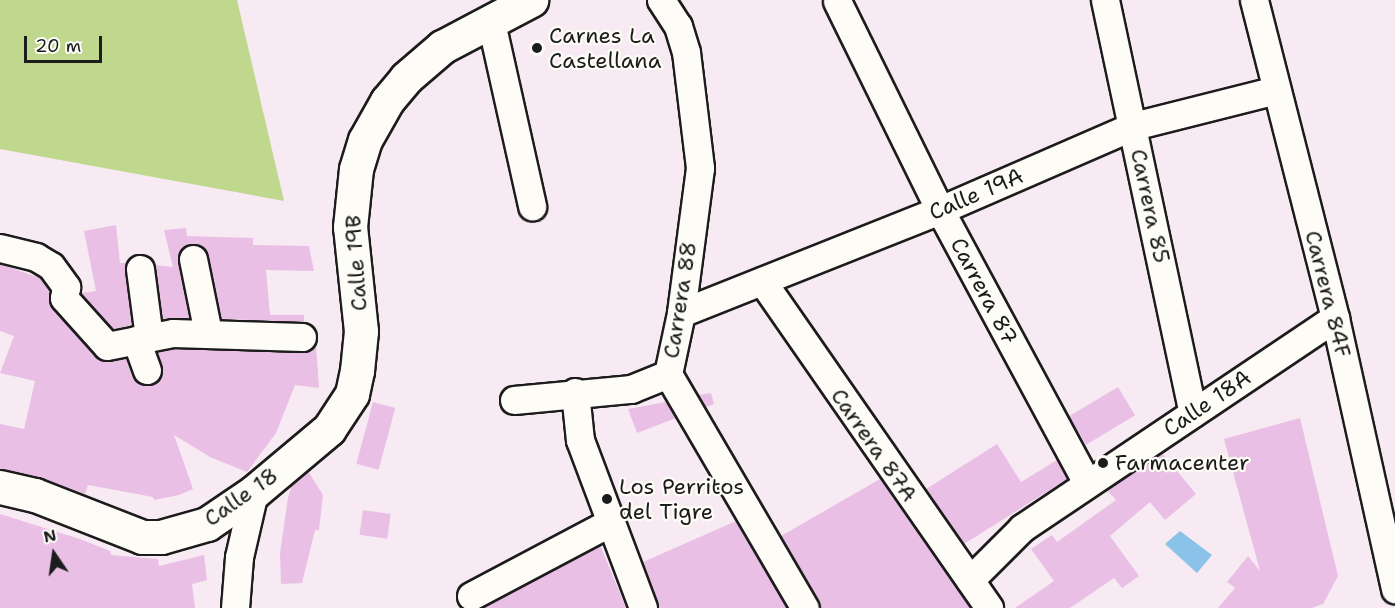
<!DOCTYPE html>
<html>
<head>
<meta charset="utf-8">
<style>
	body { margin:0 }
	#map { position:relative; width:1395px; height:608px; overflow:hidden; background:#f7eaf2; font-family:"Shantell Sans",sans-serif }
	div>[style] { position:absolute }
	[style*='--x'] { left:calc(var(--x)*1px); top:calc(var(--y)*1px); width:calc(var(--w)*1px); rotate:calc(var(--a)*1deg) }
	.green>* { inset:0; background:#bfd88e }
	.water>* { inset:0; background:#8bc2e9 }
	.building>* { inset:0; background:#e9bfe6; transform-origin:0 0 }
	.roads { filter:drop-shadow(2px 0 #1c1c1c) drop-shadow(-2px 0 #1c1c1c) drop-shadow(0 2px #1c1c1c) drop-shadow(0 -2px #1c1c1c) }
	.minor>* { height:27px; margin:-13.5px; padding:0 13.5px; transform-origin:13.5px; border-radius:13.5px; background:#fdfcf7 }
	.tertiary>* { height:33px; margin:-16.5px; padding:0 16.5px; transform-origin:16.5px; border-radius:16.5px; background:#fdfcf7 }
	.dots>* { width:16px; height:16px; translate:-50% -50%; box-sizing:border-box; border:3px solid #fdfcf7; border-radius:50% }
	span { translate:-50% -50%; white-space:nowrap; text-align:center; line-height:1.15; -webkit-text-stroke:4.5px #fdfcf7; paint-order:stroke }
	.poi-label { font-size:22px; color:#1c1c1c }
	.left { translate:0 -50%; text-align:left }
	.street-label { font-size:22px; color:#1c1c1c }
	.north { position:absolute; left:24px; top:524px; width:60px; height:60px; -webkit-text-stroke:4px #fdfcf7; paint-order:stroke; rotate:347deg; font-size:16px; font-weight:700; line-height:24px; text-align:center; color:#1c1c1c }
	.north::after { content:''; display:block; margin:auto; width:21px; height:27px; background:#1c1c1c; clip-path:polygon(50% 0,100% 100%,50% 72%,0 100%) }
	.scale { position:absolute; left:24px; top:36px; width:78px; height:27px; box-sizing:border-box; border:3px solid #1c1c1c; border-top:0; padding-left:8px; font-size:18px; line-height:21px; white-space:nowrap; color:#1c1c1c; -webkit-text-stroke:4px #fdfcf7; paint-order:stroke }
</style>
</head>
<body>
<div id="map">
	<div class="green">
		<div style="clip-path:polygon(0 0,237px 0,284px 201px,0 149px)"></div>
	</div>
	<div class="water">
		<div style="clip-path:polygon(1180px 531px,1212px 555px,1197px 573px,1165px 544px)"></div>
	</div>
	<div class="building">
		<div style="clip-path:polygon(116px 225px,120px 263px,125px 263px,132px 325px,113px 329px,81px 293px,96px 291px,84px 231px)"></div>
		<div style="clip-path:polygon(186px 228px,187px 236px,253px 238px,253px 245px,309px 246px,314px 271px,266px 270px,270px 315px,304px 315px,304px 322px,221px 319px,208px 255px,199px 244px,190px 244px,182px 248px,178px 262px,189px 318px,163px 319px,155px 265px,173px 267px,164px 230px)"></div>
		<div style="clip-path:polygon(0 264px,40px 278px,49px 291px,52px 308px,95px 357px,109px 361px,126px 358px,132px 376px,144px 385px,153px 385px,162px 373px,157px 352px,174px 349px,302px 353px,316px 346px,319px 388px,295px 385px,276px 433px,247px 472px,210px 457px,174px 435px,193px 489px,179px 495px,154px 500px,153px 497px,88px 485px,85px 494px,39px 477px,0 469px,0 424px,24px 429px,35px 381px,0 373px,14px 336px,0 331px)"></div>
		<div style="left:1118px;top:387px;width:33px;height:57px;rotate:59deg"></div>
		<div style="clip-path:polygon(711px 393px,714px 404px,706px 407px,699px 395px)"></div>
		<div style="left:373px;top:402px;width:23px;height:64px;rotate:15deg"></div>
		<div style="clip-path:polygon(666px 402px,676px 418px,637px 433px,628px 409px)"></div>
		<div style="clip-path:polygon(1300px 418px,1338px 576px,1323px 604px,1312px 608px,1218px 608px,1235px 588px,1227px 582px,1248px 556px,1260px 571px,1224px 439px)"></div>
		<div style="clip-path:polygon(997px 444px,1021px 482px,1057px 460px,1067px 479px,964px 544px,926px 489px)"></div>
		<div style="clip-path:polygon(1162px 453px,1196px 494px,1165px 520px,1150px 502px,1110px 536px,1139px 576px,1122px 588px,1114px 578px,1070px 608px,1015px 608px,1054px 581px,1031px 549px,1052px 535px,1057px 542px,1116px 500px,1107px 490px)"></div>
		<div style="clip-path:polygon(308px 471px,323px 495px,319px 530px,315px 530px,302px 583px,281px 584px,280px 553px,288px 498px,292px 484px)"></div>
		<div style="clip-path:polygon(880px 479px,970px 608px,821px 608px,781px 536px)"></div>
		<div style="left:363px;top:510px;width:28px;height:25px;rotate:8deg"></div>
		<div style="clip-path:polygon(0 514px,80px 539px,110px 551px,111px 555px,158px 559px,159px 566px,204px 555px,207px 580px,192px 584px,195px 608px,0 608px)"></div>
		<div style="clip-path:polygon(736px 521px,787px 608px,658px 608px,643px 562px)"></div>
		<div style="clip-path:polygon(600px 545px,626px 608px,482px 608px)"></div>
	</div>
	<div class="roads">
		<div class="minor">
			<div style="--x:661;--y:0;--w:31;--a:57"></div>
			<div style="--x:678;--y:26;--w:27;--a:73"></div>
			<div style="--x:686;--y:52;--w:117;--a:83.1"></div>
			<div style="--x:700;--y:168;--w:146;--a:97.5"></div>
			<div style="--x:681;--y:313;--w:62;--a:102"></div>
			<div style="--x:668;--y:374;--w:271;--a:59.7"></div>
			<div style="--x:1105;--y:0;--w:422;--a:78"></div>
			<div style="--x:1254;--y:0;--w:328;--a:75.7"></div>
			<div style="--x:1335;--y:318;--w:278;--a:77.5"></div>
			<div style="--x:837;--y:1;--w:233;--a:63.8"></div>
			<div style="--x:940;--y:210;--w:310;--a:61.7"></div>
			<div style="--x:491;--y:22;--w:189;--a:77.4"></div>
			<div style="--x:0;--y:248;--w:37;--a:14"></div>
			<div style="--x:36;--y:257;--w:17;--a:31"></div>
			<div style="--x:51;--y:266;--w:26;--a:54"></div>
			<div style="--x:66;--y:287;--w:11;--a:100"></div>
			<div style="--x:64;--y:298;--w:64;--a:48.1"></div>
			<div style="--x:107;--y:346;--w:67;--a:-11.1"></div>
			<div style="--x:173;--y:333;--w:129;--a:1.8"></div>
			<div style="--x:193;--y:259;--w:76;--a:78.5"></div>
			<div style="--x:140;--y:269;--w:69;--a:82.5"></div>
			<div style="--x:762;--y:281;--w:398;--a:55.2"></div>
			<div style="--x:681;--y:313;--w:279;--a:-21.7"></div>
			<div style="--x:940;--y:210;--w:210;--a:-23.5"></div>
			<div style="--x:1133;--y:126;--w:147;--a:-14.1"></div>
			<div style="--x:136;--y:340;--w:32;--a:70"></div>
			<div style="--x:575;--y:392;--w:48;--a:84.1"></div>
			<div style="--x:580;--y:440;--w:179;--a:69.4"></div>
			<div style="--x:514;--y:400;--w:118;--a:-5.4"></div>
			<div style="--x:631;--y:389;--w:40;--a:-22"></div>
			<div style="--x:970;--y:580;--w:74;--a:-45"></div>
			<div style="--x:1022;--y:528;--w:377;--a:-33.9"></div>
			<div style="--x:471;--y:596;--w:156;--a:-27.9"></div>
			<div style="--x:235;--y:608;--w:51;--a:-85.5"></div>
			<div style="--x:239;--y:557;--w:67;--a:-77"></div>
		</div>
		<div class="tertiary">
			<div style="--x:0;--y:487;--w:36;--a:13"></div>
			<div style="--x:35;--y:495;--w:115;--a:21.4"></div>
			<div style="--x:142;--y:537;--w:19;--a:0"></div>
			<div style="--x:161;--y:537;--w:48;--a:-15.8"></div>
			<div style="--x:207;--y:524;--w:57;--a:-34.2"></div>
			<div style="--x:254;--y:492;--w:98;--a:-40"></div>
			<div style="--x:329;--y:429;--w:42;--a:-56.7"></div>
			<div style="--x:352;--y:394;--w:24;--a:-78"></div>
			<div style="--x:357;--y:371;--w:40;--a:-84.3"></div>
			<div style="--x:361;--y:331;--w:105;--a:-96"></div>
			<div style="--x:350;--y:227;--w:58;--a:-84.1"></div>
			<div style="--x:356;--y:169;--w:30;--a:-73"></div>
			<div style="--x:365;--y:140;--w:45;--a:-60.6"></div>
			<div style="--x:387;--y:101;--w:30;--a:-50"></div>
			<div style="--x:406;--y:78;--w:48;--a:-40.7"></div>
			<div style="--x:442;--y:47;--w:101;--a:-27.8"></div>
		</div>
	</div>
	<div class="dots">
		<div style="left:537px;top:48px;background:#1c1c1c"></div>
		<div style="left:1103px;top:463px;background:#1c1c1c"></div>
		<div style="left:607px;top:499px;background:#1c1c1c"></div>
	</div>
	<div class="poi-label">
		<span class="left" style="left:549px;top:48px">Carnes La<br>Castellana</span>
		<span class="left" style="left:1115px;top:463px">Farmacenter</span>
		<span class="left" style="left:619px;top:499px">Los Perritos<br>del Tigre</span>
	</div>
	<div class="street-label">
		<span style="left:976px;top:194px;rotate:-23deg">Calle 19A</span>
		<span style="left:1150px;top:206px;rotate:78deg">Carrera 85</span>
		<span style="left:356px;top:263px;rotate:-94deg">Calle 19B</span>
		<span style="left:984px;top:291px;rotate:62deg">Carrera 87</span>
		<span style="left:1328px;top:294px;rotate:76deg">Carrera 84F</span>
		<span style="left:680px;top:300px;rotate:-81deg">Carrera 88</span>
		<span style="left:1207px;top:403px;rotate:-34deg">Calle 18A</span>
		<span style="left:874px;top:445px;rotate:55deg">Carrera 87A</span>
		<span style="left:241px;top:497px;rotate:-35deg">Calle 18</span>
	</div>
	<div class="north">N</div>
	<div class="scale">20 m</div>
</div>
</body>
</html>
